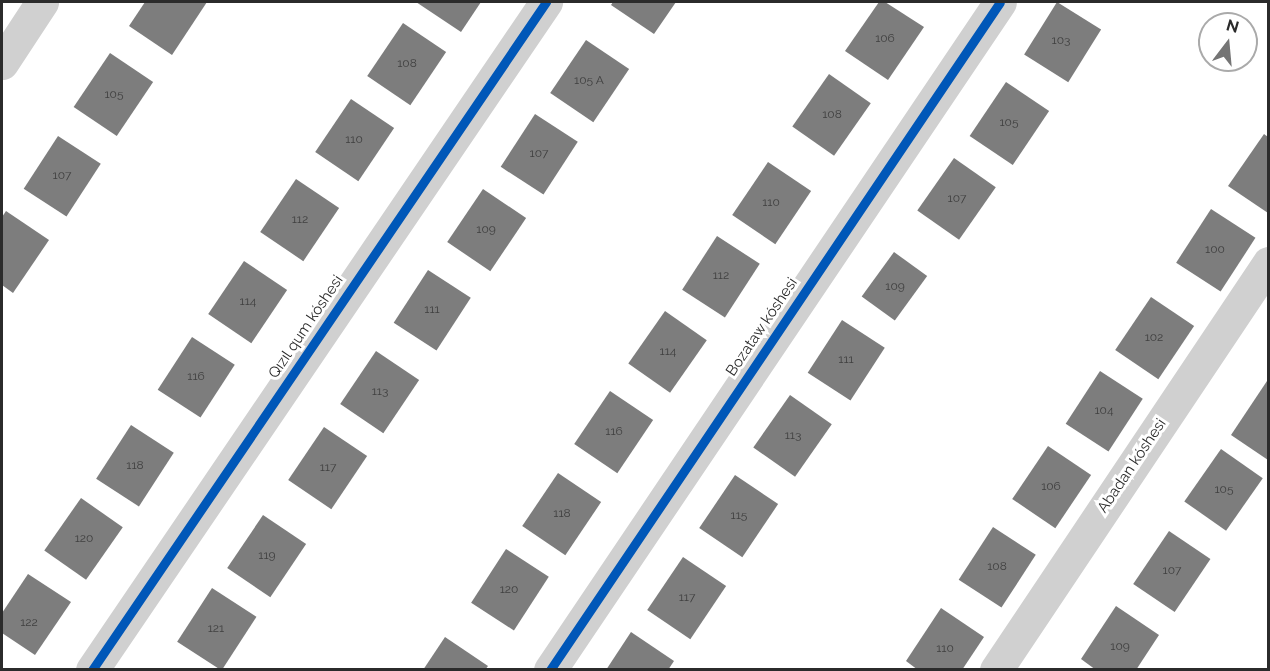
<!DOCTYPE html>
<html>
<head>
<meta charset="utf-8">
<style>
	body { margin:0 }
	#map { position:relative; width:1270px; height:671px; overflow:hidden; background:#fff; font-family:Raleway,sans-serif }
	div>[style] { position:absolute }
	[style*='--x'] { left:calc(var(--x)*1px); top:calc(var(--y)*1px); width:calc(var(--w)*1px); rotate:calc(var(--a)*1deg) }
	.building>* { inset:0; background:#7d7d7d; transform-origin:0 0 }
	.minor>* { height:33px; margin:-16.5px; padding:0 16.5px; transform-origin:16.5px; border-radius:16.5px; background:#d0d0d0 }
	.cycleway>* { height:9px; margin:-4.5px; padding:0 4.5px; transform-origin:4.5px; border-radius:4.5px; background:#0057b8 }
	span { translate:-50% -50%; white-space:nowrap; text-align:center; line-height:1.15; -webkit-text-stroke:6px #fff; paint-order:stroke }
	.number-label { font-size:12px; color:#404040 }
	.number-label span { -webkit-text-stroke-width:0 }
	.street-label { font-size:15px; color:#2b2b2b }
	.frame { position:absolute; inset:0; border:3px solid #2b2b2b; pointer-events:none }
	.north { position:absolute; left:1198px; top:12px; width:60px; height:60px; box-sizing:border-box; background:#fff; border:2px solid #aaa; border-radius:50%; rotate:16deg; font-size:16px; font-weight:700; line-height:24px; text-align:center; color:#2b2b2b }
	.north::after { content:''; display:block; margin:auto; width:21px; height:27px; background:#757575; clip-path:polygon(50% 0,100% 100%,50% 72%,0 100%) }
</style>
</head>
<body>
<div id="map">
	<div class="building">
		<div style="clip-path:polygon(145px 2px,207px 2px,172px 55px,129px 26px)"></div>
		<div style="clip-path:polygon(416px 2px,481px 2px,461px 32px)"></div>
		<div style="clip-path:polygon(613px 2px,676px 2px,654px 34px,611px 5px)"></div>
		<div style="clip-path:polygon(879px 2px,885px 2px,924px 27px,888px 80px,845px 51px)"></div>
		<div style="left:1057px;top:2px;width:52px;height:62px;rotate:32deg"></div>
		<div style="left:403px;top:23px;width:52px;height:64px;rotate:34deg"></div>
		<div style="left:586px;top:40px;width:52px;height:64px;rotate:34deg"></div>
		<div style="left:110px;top:53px;width:52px;height:65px;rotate:34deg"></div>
		<div style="left:829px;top:74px;width:51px;height:64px;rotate:35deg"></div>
		<div style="left:1006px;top:82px;width:52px;height:65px;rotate:34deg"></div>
		<div style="left:351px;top:99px;width:52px;height:64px;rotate:34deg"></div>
		<div style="left:535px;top:114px;width:51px;height:63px;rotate:33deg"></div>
		<div style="clip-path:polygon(1264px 134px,1268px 137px,1268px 213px,1228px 186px)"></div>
		<div style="left:58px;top:136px;width:51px;height:63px;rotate:33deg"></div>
		<div style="left:954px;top:158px;width:51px;height:64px;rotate:35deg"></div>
		<div style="left:768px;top:162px;width:52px;height:64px;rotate:34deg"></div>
		<div style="left:296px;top:179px;width:52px;height:64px;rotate:34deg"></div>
		<div style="left:483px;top:189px;width:52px;height:64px;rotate:34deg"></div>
		<div style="left:1211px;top:209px;width:53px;height:64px;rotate:33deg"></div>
		<div style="clip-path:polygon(6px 211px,49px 240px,13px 293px,2px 285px,2px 217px)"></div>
		<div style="left:717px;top:236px;width:51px;height:64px;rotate:33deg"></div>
		<div style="left:894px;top:252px;width:41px;height:55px;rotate:36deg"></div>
		<div style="left:244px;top:261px;width:52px;height:64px;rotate:34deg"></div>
		<div style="left:428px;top:270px;width:51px;height:63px;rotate:33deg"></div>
		<div style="left:1151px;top:297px;width:52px;height:64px;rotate:34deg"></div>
		<div style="left:665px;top:311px;width:51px;height:64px;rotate:35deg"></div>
		<div style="left:842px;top:320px;width:51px;height:63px;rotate:33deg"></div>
		<div style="left:192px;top:337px;width:51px;height:63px;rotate:33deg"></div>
		<div style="left:376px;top:351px;width:52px;height:64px;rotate:34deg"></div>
		<div style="left:1100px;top:371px;width:51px;height:63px;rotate:33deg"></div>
		<div style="clip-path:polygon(1267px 381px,1268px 382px,1268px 460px,1231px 435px)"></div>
		<div style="left:610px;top:391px;width:52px;height:64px;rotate:34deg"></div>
		<div style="left:790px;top:395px;width:51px;height:64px;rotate:35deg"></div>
		<div style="left:131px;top:425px;width:51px;height:64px;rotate:33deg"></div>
		<div style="left:324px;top:427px;width:52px;height:64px;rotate:34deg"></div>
		<div style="left:1048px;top:446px;width:52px;height:64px;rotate:34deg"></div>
		<div style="left:1221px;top:449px;width:51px;height:64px;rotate:35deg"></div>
		<div style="left:558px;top:473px;width:52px;height:64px;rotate:34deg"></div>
		<div style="left:735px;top:475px;width:52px;height:64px;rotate:34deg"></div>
		<div style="left:81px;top:498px;width:51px;height:64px;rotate:35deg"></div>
		<div style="left:263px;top:515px;width:52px;height:64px;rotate:34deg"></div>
		<div style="left:993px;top:527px;width:51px;height:63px;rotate:33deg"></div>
		<div style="left:1169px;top:531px;width:50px;height:64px;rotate:34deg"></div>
		<div style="left:506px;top:549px;width:51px;height:64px;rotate:33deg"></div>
		<div style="left:683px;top:557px;width:52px;height:64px;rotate:34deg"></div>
		<div style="clip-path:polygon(28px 574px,71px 602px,35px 655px,2px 633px,2px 613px)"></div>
		<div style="left:212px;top:588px;width:53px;height:64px;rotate:33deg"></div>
		<div style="clip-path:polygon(1116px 606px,1159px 635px,1136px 670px,1096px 670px,1081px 659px)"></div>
		<div style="clip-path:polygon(941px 608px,984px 637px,962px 670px,918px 670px,906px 661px)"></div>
		<div style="clip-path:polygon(631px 632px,674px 661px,668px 670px,606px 670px)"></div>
		<div style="clip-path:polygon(445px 637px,488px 666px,485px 670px,423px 670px)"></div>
	</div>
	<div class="minor">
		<div style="--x:2;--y:63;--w:73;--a:-56.7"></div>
		<div style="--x:92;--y:670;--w:808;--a:-55.8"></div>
		<div style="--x:550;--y:670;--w:805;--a:-56.03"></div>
		<div style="--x:996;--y:670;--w:490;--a:-56.2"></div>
	</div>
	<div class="cycleway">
		<div style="--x:92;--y:670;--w:808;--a:-55.8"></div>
		<div style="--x:550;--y:670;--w:805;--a:-56.03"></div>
	</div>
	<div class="number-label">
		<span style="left:885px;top:39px">106</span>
		<span style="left:1061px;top:41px">103</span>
		<span style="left:407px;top:64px">108</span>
		<span style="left:589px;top:81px">105 А</span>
		<span style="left:114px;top:95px">105</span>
		<span style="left:832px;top:115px">108</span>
		<span style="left:1009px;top:123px">105</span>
		<span style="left:354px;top:140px">110</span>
		<span style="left:539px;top:154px">107</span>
		<span style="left:62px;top:176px">107</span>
		<span style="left:957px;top:199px">107</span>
		<span style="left:771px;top:203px">110</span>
		<span style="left:300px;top:220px">112</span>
		<span style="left:486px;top:230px">109</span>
		<span style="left:1215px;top:250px">100</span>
		<span style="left:721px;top:276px">112</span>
		<span style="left:895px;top:287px">109</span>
		<span style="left:248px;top:302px">114</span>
		<span style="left:432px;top:310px">111</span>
		<span style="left:1154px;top:338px">102</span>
		<span style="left:668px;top:352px">114</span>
		<span style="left:846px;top:360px">111</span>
		<span style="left:196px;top:377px">116</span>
		<span style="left:380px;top:392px">113</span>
		<span style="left:1104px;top:411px">104</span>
		<span style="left:614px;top:432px">116</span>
		<span style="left:793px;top:436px">113</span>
		<span style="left:135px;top:466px">118</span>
		<span style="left:328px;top:468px">117</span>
		<span style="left:1051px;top:487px">106</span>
		<span style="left:1224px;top:490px">105</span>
		<span style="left:562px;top:514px">118</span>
		<span style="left:739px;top:516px">115</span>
		<span style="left:84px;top:539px">120</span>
		<span style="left:267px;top:556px">119</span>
		<span style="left:997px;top:567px">108</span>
		<span style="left:1172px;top:571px">107</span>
		<span style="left:509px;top:590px">120</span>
		<span style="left:687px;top:598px">117</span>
		<span style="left:29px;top:623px">122</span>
		<span style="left:216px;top:629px">121</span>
		<span style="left:1120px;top:647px">109</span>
		<span style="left:945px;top:649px">110</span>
	</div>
	<div class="street-label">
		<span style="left:306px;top:327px;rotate:-56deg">Qızıl qum kóshesi</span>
		<span style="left:762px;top:327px;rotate:-56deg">Bozataw kóshesi</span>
		<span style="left:1132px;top:466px;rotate:-56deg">Abadan kóshesi</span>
	</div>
	<div class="frame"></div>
	<div class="north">N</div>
</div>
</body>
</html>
